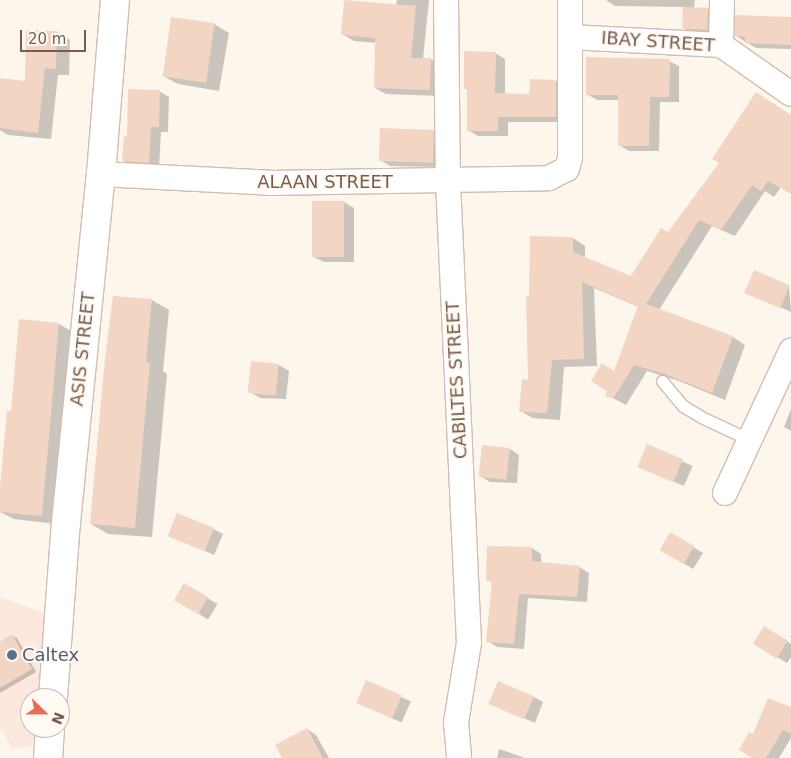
<!DOCTYPE html>
<html>
<head>
<meta charset="utf-8">
<style>
	body { margin:0 }
	#map { position:relative; width:791px; height:758px; overflow:hidden; background:#fdf6ec; font-family:"DejaVu Sans",sans-serif }
	div>[style] { position:absolute }
	[style*='--x'] { left:calc(var(--x)*1px); top:calc(var(--y)*1px); width:calc(var(--w)*1px); rotate:calc(var(--a)*1deg) }
	.commercial>* { inset:0; background:#fde8e0 }
	.shadow>* { inset:0; background:#0003; transform-origin:0 0 }
	.building>* { inset:0; background:#f3d5c3; transform-origin:0 0 }
	.roads { filter:drop-shadow(1px 0 #d1beb0) drop-shadow(-1px 0 #d1beb0) drop-shadow(0 1px #d1beb0) drop-shadow(0 -1px #d1beb0) }
	.service>* { height:11px; margin:-5.5px; padding:0 5.5px; transform-origin:5.5px; border-radius:5.5px; background:#fff }
	.minor>* { height:24px; margin:-12px; padding:0 12px; transform-origin:12px; border-radius:12px; background:#fff }
	.secondary>* { height:28px; margin:-14px; padding:0 14px; transform-origin:14px; border-radius:14px; background:#fff }
	.dots>* { width:14px; height:14px; translate:-50% -50%; box-sizing:border-box; border:2px solid #fffaf3; border-radius:50% }
	span { translate:-50% -50%; white-space:nowrap; text-align:center; line-height:1.15; -webkit-text-stroke:4px #fffaf3; paint-order:stroke }
	.street-label { font-size:18px; color:#7a5c4d }
	.service-label { font-size:18px; color:#4e5e75 }
	.left { translate:0 -50%; text-align:left }
	.north { position:absolute; left:20px; top:688px; width:50px; height:50px; box-sizing:border-box; background:#fffaf3; border:1px solid #cabbb1; border-radius:50%; rotate:112deg; font-size:14px; font-weight:700; line-height:20px; text-align:center; color:#7a5c4d }
	.north::after { content:''; display:block; margin:auto; width:18px; height:22px; background:#e76f51; clip-path:polygon(50% 0,100% 100%,50% 72%,0 100%) }
	.scale { position:absolute; left:20px; top:30px; width:66px; height:22px; box-sizing:border-box; border:2px solid #7a5c4d; border-top:0; padding-left:6px; font-size:15px; line-height:18px; white-space:nowrap; color:#7a5c4d; -webkit-text-stroke:4px #fffaf3; paint-order:stroke }
</style>
</head>
<body>
<div id="map">
	<div class="commercial">
		<div style="clip-path:polygon(0 597px,45px 613px,38px 698px,30px 698px,30px 728px,36px 728px,35px 745px,12px 749px,0 726px)"></div>
	</div>
	<div class="shadow">
		<div style="clip-path:polygon(397px 0,429px 0,423px 59px,430px 59px,442px 66px,441px 96px,386px 94px,375px 88px,377px 43px,354px 41px,342px 34px,396px 6px)"></div>
		<div style="clip-path:polygon(606px 0,695px 0,694px 8px,708px 9px,718px 15px,717px 35px,693px 34px,683px 28px,684px 7px,615px 6px)"></div>
		<div style="clip-path:polygon(791px 18px,791px 49px,756px 48px,736px 36px)"></div>
		<div style="clip-path:polygon(214px 24px,229px 33px,219px 91px,178px 84px,163px 76px)"></div>
		<div style="clip-path:polygon(57px 32px,70px 40px,69px 75px,58px 75px,51px 139px,8px 135px,0 130px,0 86px,26px 83px)"></div>
		<div style="clip-path:polygon(495px 53px,505px 59px,505px 95px,531px 95px,556px 81px,566px 87px,566px 122px,508px 122px,508px 136px,478px 136px,468px 130px,468px 90px,465px 88px)"></div>
		<div style="clip-path:polygon(669px 61px,679px 66px,679px 102px,660px 102px,659px 151px,629px 151px,619px 145px,620px 100px,597px 100px,587px 94px)"></div>
		<div style="clip-path:polygon(159px 91px,169px 97px,168px 132px,161px 132px,159px 168px,133px 166px,124px 161px,128px 137px)"></div>
		<div style="clip-path:polygon(791px 116px,791px 193px,781px 187px,774px 197px,765px 191px,735px 236px,712px 226px,659px 310px,733px 337px,745px 345px,725px 400px,679px 381px,647px 371px,626px 405px,607px 395px,639px 307px,594px 288px,597px 366px,564px 367px,560px 420px,533px 418px,520px 411px,530px 381px,530px 297px,573px 238px,585px 246px,585px 259px,632px 277px,669px 234px)"></div>
		<div style="clip-path:polygon(433px 132px,443px 137px,444px 167px,390px 166px,380px 160px)"></div>
		<div style="clip-path:polygon(344px 202px,354px 208px,354px 262px,324px 262px,314px 257px)"></div>
		<div style="clip-path:polygon(789px 286px,791px 312px,746px 292px)"></div>
		<div style="clip-path:polygon(152px 300px,169px 310px,163px 371px,167px 374px,152px 537px,108px 534px,91px 524px)"></div>
		<div style="clip-path:polygon(59px 324px,73px 332px,56px 524px,14px 519px,0 512px,12px 413px)"></div>
		<div style="clip-path:polygon(279px 365px,289px 371px,286px 399px,260px 398px,250px 392px)"></div>
		<div style="clip-path:polygon(791px 409px,791px 431px,784px 427px)"></div>
		<div style="left:648px;top:446px;width:49px;height:22px;rotate:24deg"></div>
		<div style="clip-path:polygon(510px 449px,519px 455px,517px 483px,490px 482px,480px 476px)"></div>
		<div style="clip-path:polygon(213px 529px,223px 534px,214px 555px,170px 535px)"></div>
		<div style="clip-path:polygon(680px 539px,703px 553px,693px 569px,661px 549px)"></div>
		<div style="clip-path:polygon(532px 548px,541px 554px,541px 563px,579px 567px,589px 573px,587px 602px,528px 598px,524px 649px,497px 647px,488px 641px,493px 583px,488px 580px)"></div>
		<div style="left:184px;top:584px;width:39px;height:18px;rotate:31deg"></div>
		<div style="clip-path:polygon(765px 628px,791px 644px,791px 657px,787px 663px,755px 644px)"></div>
		<div style="clip-path:polygon(12px 636px,17px 638px,36px 672px,0 693px,0 643px)"></div>
		<div style="left:367px;top:682px;width:48px;height:23px;rotate:24deg"></div>
		<div style="clip-path:polygon(534px 697px,543px 702px,535px 723px,490px 703px)"></div>
		<div style="clip-path:polygon(791px 708px,791px 738px,779px 758px,754px 758px,753px 736px)"></div>
		<div style="clip-path:polygon(307px 729px,316px 735px,329px 758px,283px 758px)"></div>
		<div style="clip-path:polygon(499px 749px,525px 758px,497px 758px)"></div>
	</div>
	<div class="building">
		<div style="clip-path:polygon(344px 0,416px 6px,411px 58px,431px 58px,430px 90px,374px 88px,375px 38px,341px 35px)"></div>
		<div style="left:683px;top:7px;width:25px;height:22px;rotate:2deg"></div>
		<div style="clip-path:polygon(735px 15px,791px 17px,791px 45px,745px 43px,745px 37px,735px 36px)"></div>
		<div style="left:171px;top:17px;width:44px;height:60px;rotate:8deg"></div>
		<div style="clip-path:polygon(26px 30px,57px 31px,56px 69px,45px 68px,38px 133px,0 128px,0 78px,25px 81px)"></div>
		<div style="clip-path:polygon(464px 51px,496px 52px,495px 93px,529px 94px,530px 79px,556px 80px,556px 117px,498px 117px,498px 131px,467px 131px,467px 89px,464px 89px)"></div>
		<div style="clip-path:polygon(586px 57px,670px 59px,669px 97px,650px 97px,649px 146px,618px 146px,618px 95px,586px 95px)"></div>
		<div style="clip-path:polygon(128px 89px,160px 90px,159px 127px,151px 127px,149px 163px,122px 161px,124px 136px,127px 136px)"></div>
		<div style="clip-path:polygon(756px 92px,791px 115px,791px 194px,768px 181px,761px 191px,752px 185px,721px 230px,699px 220px,646px 304px,733px 336px,712px 393px,665px 374px,634px 365px,613px 399px,605px 396px,607px 391px,591px 381px,602px 363px,614px 371px,638px 306px,582px 282px,584px 359px,552px 360px,547px 413px,519px 412px,522px 379px,528px 380px,526px 296px,529px 296px,530px 236px,573px 237px,573px 252px,631px 276px,661px 228px,668px 232px,719px 163px,712px 159px)"></div>
		<div style="left:380px;top:128px;width:54px;height:33px;rotate:2deg"></div>
		<div style="left:312px;top:201px;width:32px;height:56px"></div>
		<div style="left:754px;top:270px;width:39px;height:25px;rotate:23deg"></div>
		<div style="clip-path:polygon(113px 296px,152px 299px,146px 362px,150px 363px,135px 528px,90px 524px,105px 359px)"></div>
		<div style="clip-path:polygon(19px 319px,59px 323px,42px 516px,0 512px,0 486px,7px 411px,11px 411px)"></div>
		<div style="left:251px;top:361px;width:28px;height:32px;rotate:6deg"></div>
		<div style="left:647px;top:444px;width:39px;height:25px;rotate:23deg"></div>
		<div style="left:482px;top:445px;width:28px;height:32px;rotate:6deg"></div>
		<div style="left:177px;top:513px;width:40px;height:25px;rotate:22deg"></div>
		<div style="left:670px;top:532px;width:28px;height:21px;rotate:30deg"></div>
		<div style="clip-path:polygon(487px 546px,532px 547px,532px 561px,580px 566px,577px 597px,519px 594px,514px 644px,486px 642px,492px 581px,486px 581px)"></div>
		<div style="left:184px;top:583px;width:28px;height:20px;rotate:30deg"></div>
		<div style="left:764px;top:626px;width:28px;height:21px;rotate:32deg"></div>
		<div style="clip-path:polygon(12px 634px,32px 669px,0 688px,0 642px)"></div>
		<div style="left:366px;top:680px;width:39px;height:25px;rotate:23deg"></div>
		<div style="left:498px;top:681px;width:39px;height:25px;rotate:23deg"></div>
		<div style="clip-path:polygon(768px 698px,791px 707px,791px 734px,783px 730px,766px 758px,752px 758px,739px 750px,749px 732px,753px 734px)"></div>
		<div style="clip-path:polygon(307px 728px,323px 758px,282px 758px,275px 745px)"></div>
	</div>
	<div class="roads">
		<div class="service">
			<div style="--x:662;--y:381;--w:33;--a:50"></div>
			<div style="--x:683;--y:406;--w:21;--a:31"></div>
			<div style="--x:701;--y:417;--w:52;--a:25.1"></div>
		</div>
		<div class="minor">
			<div style="--x:446;--y:0;--w:181;--a:89.4"></div>
			<div style="--x:448;--y:181;--w:462;--a:87.4"></div>
			<div style="--x:469;--y:643;--w:80;--a:99.3"></div>
			<div style="--x:456;--y:722;--w:36;--a:85"></div>
			<div style="--x:570;--y:37;--w:151;--a:3"></div>
			<div style="--x:721;--y:45;--w:85;--a:35"></div>
			<div style="--x:721;--y:45;--w:45;--a:-88.7"></div>
			<div style="--x:101;--y:174;--w:169;--a:3"></div>
			<div style="--x:270;--y:183;--w:279;--a:-1"></div>
			<div style="--x:549;--y:178;--w:20;--a:-27"></div>
			<div style="--x:567;--y:169;--w:11;--a:-75"></div>
			<div style="--x:570;--y:158;--w:158;--a:-90"></div>
			<div style="--x:725;--y:493;--w:157;--a:-65.1"></div>
		</div>
		<div class="secondary">
			<div style="--x:53;--y:698;--w:175;--a:-85.8"></div>
			<div style="--x:66;--y:523;--w:351;--a:-84.3"></div>
			<div style="--x:101;--y:174;--w:175;--a:-85.4"></div>
			<div style="--x:48;--y:758;--w:30;--a:-86"></div>
		</div>
	</div>
	<div class="dots">
		<div style="left:12px;top:655px;background:#5c6f8a"></div>
	</div>
	<div class="street-label">
		<span style="left:658px;top:42px;rotate:4deg">IBAY STREET</span>
		<span style="left:325px;top:182px">ALAAN STREET</span>
		<span style="left:83px;top:349px;rotate:-84deg">ASIS STREET</span>
		<span style="left:457px;top:380px;rotate:-93deg">CABILTES STREET</span>
	</div>
	<div class="service-label">
		<span class="left" style="left:22px;top:655px">Caltex</span>
	</div>
	<div class="north">N</div>
	<div class="scale">20 m</div>
</div>
</body>
</html>
